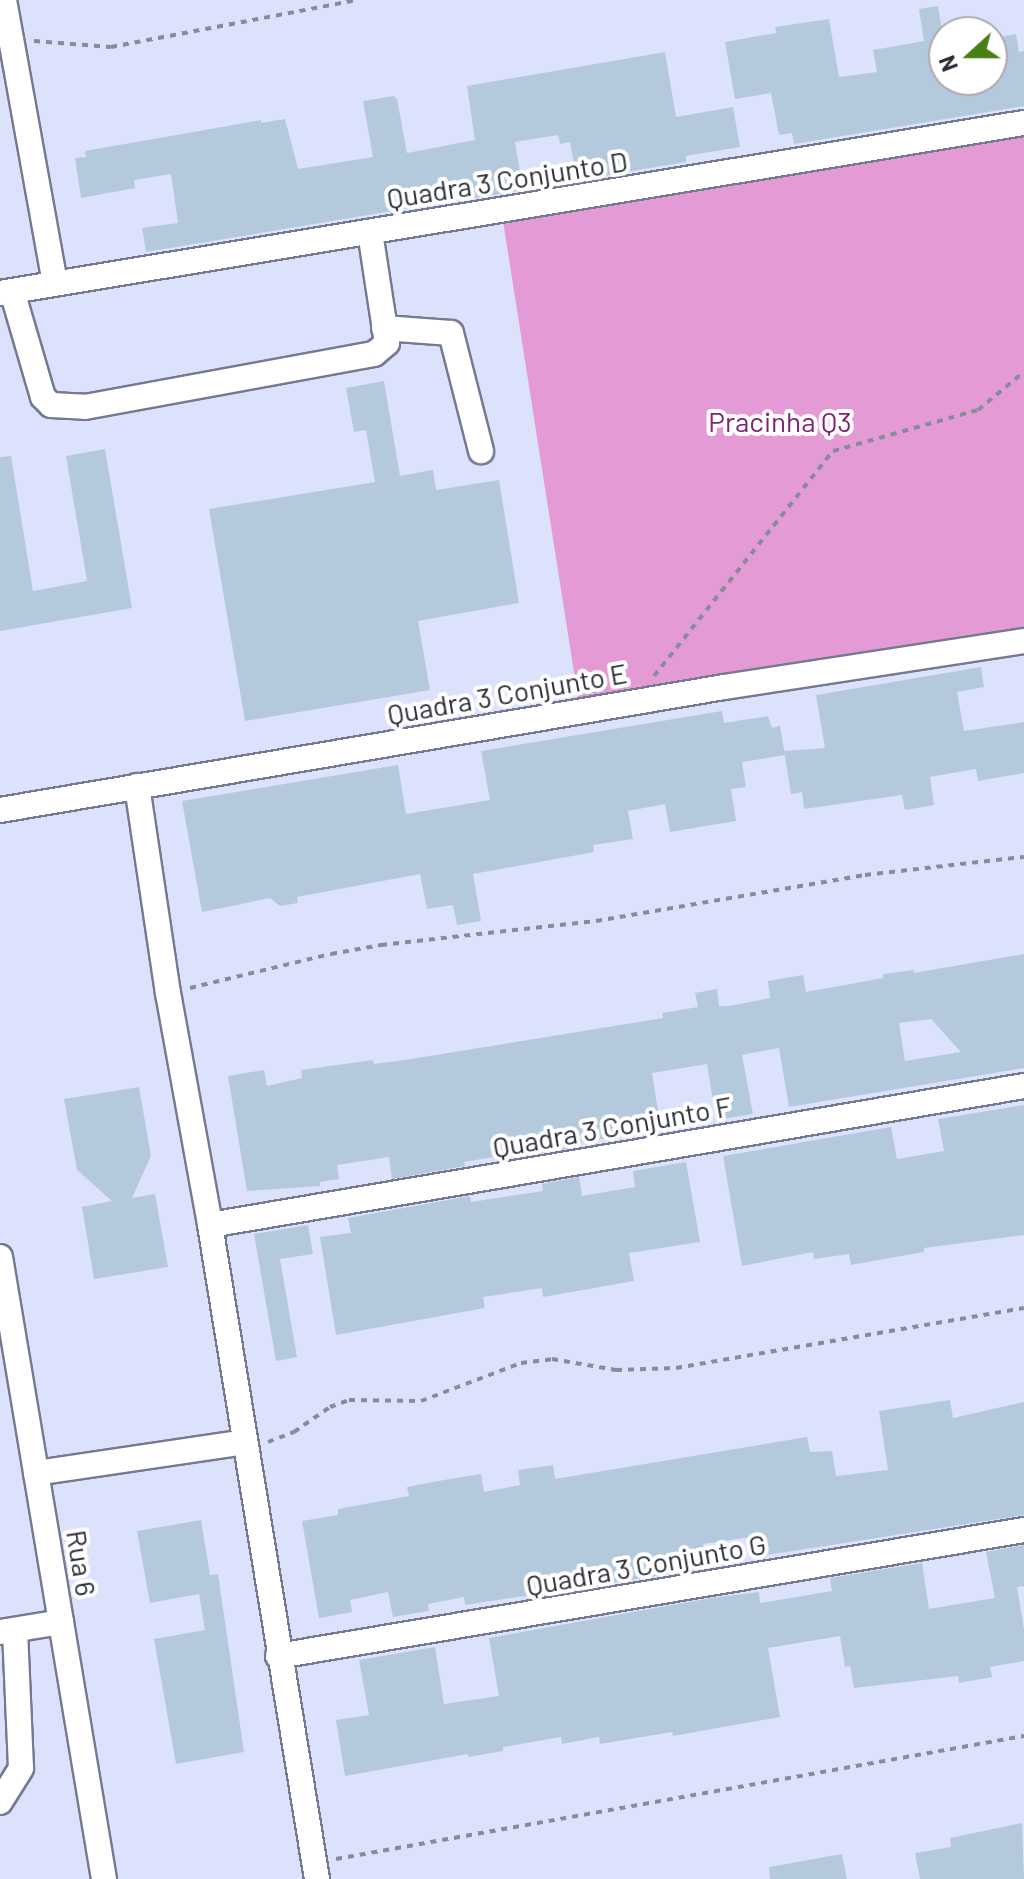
<!DOCTYPE html>
<html>
<head>
<meta charset="utf-8">
<style>
	body { margin:0 }
	#map { position:relative; width:1024px; height:1879px; overflow:hidden; background:#dde2fc; font-family:Barlow,sans-serif }
	div>[style] { position:absolute }
	[style*='--x'] { left:calc(var(--x)*1px); top:calc(var(--y)*1px); width:calc(var(--w)*1px); rotate:calc(var(--a)*1deg) }
	.green>* { inset:0; background:#e49ad4 }
	.building>* { inset:0; background:#b5c9dd }
	.path>* { height:4px; margin-top:-2px; transform-origin:0; background:repeating-linear-gradient(90deg,#888b9e 0 6px,transparent 0 12px) }
	.roads { filter:drop-shadow(2px 0 #757991) drop-shadow(-2px 0 #757991) drop-shadow(0 2px #757991) drop-shadow(0 -2px #757991) }
	.minor>* { height:24px; margin:-12px; padding:0 12px; transform-origin:12px; border-radius:12px; background:#fff }
	span { translate:-50% -50%; white-space:nowrap; text-align:center; line-height:1.15; -webkit-text-stroke:8px #fff; paint-order:stroke }
	.street-label { font-size:28px; color:#2c2e38 }
	.park-label { font-size:28px; color:#802372 }
	.north { position:absolute; left:928px; top:16px; width:80px; height:80px; box-sizing:border-box; background:#fff; border:2px solid #ababaf; border-radius:50%; rotate:249deg; font-size:22px; font-weight:700; line-height:32px; text-align:center; color:#2c2e38 }
	.north::after { content:''; display:block; margin:auto; width:28px; height:36px; background:#497e14; clip-path:polygon(50% 0,100% 100%,50% 72%,0 100%) }
</style>
</head>
<body>
<div id="map">
	<div class="green">
		<div style="clip-path:polygon(1024px 133px,1024px 629px,579px 704px,503px 221px)"></div>
	</div>
	<div class="building">
		<div style="clip-path:polygon(938px 6px,944px 42px,944px 80px,992px 80px,992px 38px,1016px 34px,1019px 52px,1024px 51px,1024px 106px,794px 144px,792px 133px,779px 135px,771px 93px,735px 99px,725px 42px,776px 33px,775px 27px,829px 19px,839px 77px,877px 72px,873px 50px,924px 41px,919px 9px)"></div>
		<div style="clip-path:polygon(665px 52px,676px 117px,733px 107px,740px 147px,686px 156px,686px 162px,577px 180px,570px 142px,560px 144px,558px 135px,515px 142px,523px 190px,469px 199px,468px 190px,414px 200px,416px 207px,146px 252px,142px 228px,178px 223px,171px 174px,134px 180px,135px 188px,81px 198px,75px 158px,86px 157px,85px 151px,261px 120px,261px 123px,285px 119px,298px 169px,373px 157px,363px 101px,394px 96px,397px 99px,407px 153px,475px 140px,467px 86px)"></div>
		<div style="clip-path:polygon(384px 381px,400px 476px,433px 470px,436px 490px,499px 480px,519px 603px,418px 621px,430px 690px,245px 721px,209px 509px,375px 482px,366px 430px,354px 432px,346px 388px)"></div>
		<div style="clip-path:polygon(105px 449px,132px 608px,0 631px,0 457px,11px 456px,33px 591px,87px 581px,66px 456px)"></div>
		<div style="clip-path:polygon(981px 667px,984px 687px,957px 692px,964px 731px,1024px 722px,1024px 773px,978px 781px,976px 769px,930px 777px,934px 805px,905px 810px,902px 795px,804px 809px,802px 792px,791px 794px,784px 751px,825px 748px,816px 695px)"></div>
		<div style="clip-path:polygon(722px 711px,724px 723px,768px 716px,772px 728px,780px 726px,785px 755px,742px 762px,746px 787px,731px 789px,736px 821px,670px 832px,665px 804px,628px 811px,633px 839px,593px 845px,594px 852px,473px 874px,481px 921px,457px 925px,453px 905px,427px 909px,420px 874px,297px 897px,298px 903px,280px 906px,270px 898px,202px 912px,182px 801px,398px 765px,406px 814px,490px 800px,481px 751px)"></div>
		<div style="clip-path:polygon(evenodd,1024px 954px,1024px 1068px,789px 1107px,779px 1048px,742px 1055px,753px 1114px,716px 1120px,707px 1064px,652px 1073px,661px 1129px,573px 1144px,573px 1148px,537px 1154px,536px 1150px,464px 1162px,465px 1166px,392px 1179px,389px 1157px,337px 1165px,339px 1179px,320px 1182px,320px 1186px,247px 1191px,228px 1076px,264px 1070px,267px 1086px,302px 1078px,301px 1070px,373px 1060px,374px 1064px,405px 1060px,663px 1018px,662px 1013px,698px 1007px,695px 993px,717px 989px,719px 1006px,729px 1006px,770px 998px,768px 981px,803px 975px,806px 992px,883px 978px,883px 974px,914px 970px,914px 973px,1024px 954px,931px 1019px,961px 1052px,905px 1061px,899px 1023px,931px 1019px)"></div>
		<div style="clip-path:polygon(139px 1087px,151px 1156px,132px 1198px,155px 1194px,168px 1267px,94px 1279px,82px 1207px,112px 1201px,77px 1170px,64px 1099px)"></div>
		<div style="clip-path:polygon(1024px 1105px,1024px 1235px,924px 1248px,924px 1252px,851px 1265px,849px 1254px,814px 1259px,813px 1252px,742px 1266px,723px 1156px,891px 1127px,897px 1159px,944px 1151px,938px 1119px)"></div>
		<div style="clip-path:polygon(686px 1162px,700px 1242px,629px 1253px,634px 1281px,543px 1297px,542px 1288px,483px 1297px,485px 1308px,336px 1335px,320px 1237px,351px 1233px,348px 1218px,470px 1196px,471px 1202px,543px 1191px,542px 1184px,579px 1177px,582px 1196px,635px 1187px,633px 1171px)"></div>
		<div style="clip-path:polygon(308px 1225px,313px 1254px,280px 1259px,297px 1357px,276px 1361px,254px 1234px)"></div>
		<div style="clip-path:polygon(950px 1400px,953px 1418px,1024px 1402px,1024px 1515px,754px 1557px,751px 1537px,703px 1544px,707px 1568px,465px 1605px,464px 1597px,428px 1604px,429px 1611px,393px 1617px,388px 1592px,350px 1600px,352px 1612px,319px 1618px,302px 1521px,338px 1515px,338px 1509px,409px 1496px,407px 1487px,444px 1480px,481px 1474px,484px 1492px,520px 1485px,518px 1470px,553px 1465px,555px 1479px,807px 1437px,810px 1452px,832px 1451px,836px 1476px,888px 1470px,879px 1411px)"></div>
		<div style="clip-path:polygon(201px 1520px,210px 1575px,218px 1574px,244px 1752px,176px 1764px,154px 1639px,205px 1630px,199px 1594px,150px 1603px,137px 1531px)"></div>
		<div style="clip-path:polygon(1024px 1545px,1024px 1586px,1017px 1587px,1024px 1629px,1024px 1661px,990px 1667px,992px 1677px,959px 1683px,958px 1676px,854px 1688px,850px 1666px,845px 1667px,840px 1636px,768px 1648px,780px 1717px,673px 1736px,672px 1732px,600px 1744px,599px 1737px,562px 1744px,561px 1737px,503px 1747px,503px 1751px,468px 1757px,468px 1754px,345px 1776px,336px 1720px,369px 1715px,359px 1660px,435px 1647px,444px 1704px,499px 1696px,489px 1638px,711px 1598px,759px 1592px,760px 1603px,832px 1591px,830px 1578px,922px 1563px,929px 1609px,995px 1598px,986px 1552px)"></div>
		<div style="clip-path:polygon(1022px 1823px,1024px 1879px,920px 1879px,915px 1853px,951px 1847px,950px 1838px)"></div>
		<div style="clip-path:polygon(842px 1854px,847px 1879px,770px 1879px,769px 1867px)"></div>
	</div>
	<div class="path">
		<div style="--x:34;--y:41;--w:77;--a:4.5"></div>
		<div style="--x:111;--y:47;--w:250;--a:-10.8"></div>
		<div style="--x:654;--y:676;--w:288;--a:-51.5"></div>
		<div style="--x:833;--y:451;--w:151;--a:-15.8"></div>
		<div style="--x:978;--y:410;--w:60;--a:-39.6"></div>
		<div style="--x:190;--y:988;--w:145;--a:-13.6"></div>
		<div style="--x:331;--y:954;--w:51;--a:-10.2"></div>
		<div style="--x:381;--y:945;--w:216;--a:-6.4"></div>
		<div style="--x:596;--y:921;--w:273;--a:-9.7"></div>
		<div style="--x:865;--y:875;--w:160;--a:-6.5"></div>
		<div style="--x:268;--y:1442;--w:28;--a:-21"></div>
		<div style="--x:294;--y:1432;--w:44;--a:-34.8"></div>
		<div style="--x:330;--y:1407;--w:20;--a:-20"></div>
		<div style="--x:349;--y:1400;--w:72;--a:0.8"></div>
		<div style="--x:421;--y:1401;--w:107;--a:-20.8"></div>
		<div style="--x:521;--y:1363;--w:31;--a:-7"></div>
		<div style="--x:552;--y:1359;--w:65;--a:9.8"></div>
		<div style="--x:616;--y:1370;--w:60;--a:-1.9"></div>
		<div style="--x:676;--y:1368;--w:353;--a:-9.8"></div>
		<div style="--x:336;--y:1859;--w:699;--a:-10.14"></div>
	</div>
	<div class="roads">
		<div class="minor">
			<div style="--x:4;--y:0;--w:288;--a:79.8"></div>
			<div style="--x:12;--y:291;--w:110;--a:73.7"></div>
			<div style="--x:43;--y:397;--w:11;--a:45"></div>
			<div style="--x:51;--y:405;--w:34;--a:3"></div>
			<div style="--x:85;--y:407;--w:294;--a:-10.4"></div>
			<div style="--x:374;--y:354;--w:17;--a:-40"></div>
			<div style="--x:387;--y:343;--w:112;--a:-98.7"></div>
			<div style="--x:0;--y:293;--w:1038;--a:-9.43"></div>
			<div style="--x:384;--y:328;--w:67;--a:4.3"></div>
			<div style="--x:451;--y:333;--w:122;--a:75.7"></div>
			<div style="--x:137;--y:786;--w:209;--a:81.5"></div>
			<div style="--x:168;--y:993;--w:236;--a:79.7"></div>
			<div style="--x:210;--y:1225;--w:663;--a:80.71"></div>
			<div style="--x:0;--y:810;--w:734;--a:-9.64"></div>
			<div style="--x:724;--y:687;--w:304;--a:-8.7"></div>
			<div style="--x:210;--y:1225;--w:826;--a:-9.69"></div>
			<div style="--x:0;--y:1257;--w:631;--a:80.51"></div>
			<div style="--x:36;--y:1473;--w:211;--a:-8.4"></div>
			<div style="--x:0;--y:1632;--w:62;--a:-9.3"></div>
			<div style="--x:278;--y:1656;--w:757;--a:-9.59"></div>
			<div style="--x:0;--y:1802;--w:40;--a:-58"></div>
			<div style="--x:21;--y:1768;--w:138;--a:-92.5"></div>
		</div>
	</div>
	<div class="street-label">
		<span style="left:507px;top:179px;rotate:-9deg">Quadra 3 Conjunto D</span>
		<span style="left:507px;top:693px;rotate:-10deg">Quadra 3 Conjunto E</span>
		<span style="left:612px;top:1126px;rotate:-10deg">Quadra 3 Conjunto F</span>
		<span style="left:82px;top:1563px;rotate:81deg">Rua 6</span>
		<span style="left:646px;top:1564px;rotate:-10deg">Quadra 3 Conjunto G</span>
	</div>
	<div class="park-label">
		<span style="left:780px;top:421px">Pracinha Q3</span>
	</div>
	<div class="north">N</div>
</div>
</body>
</html>
